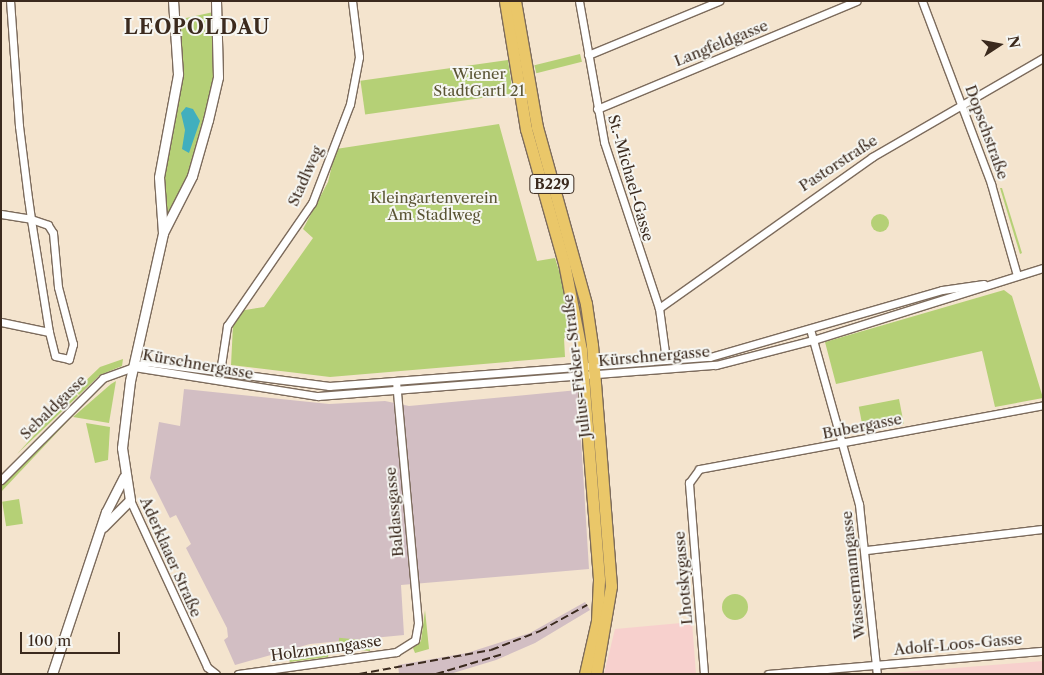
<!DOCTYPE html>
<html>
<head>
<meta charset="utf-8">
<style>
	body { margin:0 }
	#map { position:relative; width:1044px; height:675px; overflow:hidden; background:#f4e4ce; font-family:"Libre Caslon Text",serif }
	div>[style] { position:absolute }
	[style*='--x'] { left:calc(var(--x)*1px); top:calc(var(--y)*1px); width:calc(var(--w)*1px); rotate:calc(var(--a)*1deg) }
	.built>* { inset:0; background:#f7d0cd }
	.industrial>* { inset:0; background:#d2bec3 }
	.green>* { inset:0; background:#b5d076; transform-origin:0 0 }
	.round { border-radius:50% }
	.water>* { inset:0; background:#41afbe }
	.roads { filter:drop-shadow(1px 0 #7c6b5c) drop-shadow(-1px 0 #7c6b5c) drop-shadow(0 1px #7c6b5c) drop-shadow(0 -1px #7c6b5c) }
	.minor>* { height:7px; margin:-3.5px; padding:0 3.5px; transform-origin:3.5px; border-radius:3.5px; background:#fff }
	.tertiary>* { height:9px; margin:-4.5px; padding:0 4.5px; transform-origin:4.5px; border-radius:4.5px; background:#fff }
	.primary>* { height:11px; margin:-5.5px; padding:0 5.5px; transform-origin:5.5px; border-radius:5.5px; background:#eac769 }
	.rail>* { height:2px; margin-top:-1px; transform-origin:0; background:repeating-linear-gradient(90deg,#3b2a1e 0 8px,transparent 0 12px) }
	span { translate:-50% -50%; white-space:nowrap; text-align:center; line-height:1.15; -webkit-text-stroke:4px #f6f6f2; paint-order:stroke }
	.shield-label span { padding:1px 4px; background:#f6f6f2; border:1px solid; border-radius:4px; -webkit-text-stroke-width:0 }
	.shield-label { font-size:14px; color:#3b2a1e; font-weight:700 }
	.street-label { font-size:15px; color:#3b2a1e }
	.park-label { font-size:15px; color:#5a5434 }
	.district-label { font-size:20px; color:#3b2a1e; font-weight:700; letter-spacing:1px }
	.frame { position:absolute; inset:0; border:2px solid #3b2a1e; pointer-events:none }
	.north { position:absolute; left:974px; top:20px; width:50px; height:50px; -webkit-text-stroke:4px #f6f6f2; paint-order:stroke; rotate:79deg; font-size:14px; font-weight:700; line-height:20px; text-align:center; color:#3b2a1e }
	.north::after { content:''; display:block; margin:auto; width:18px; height:22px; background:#3b2a1e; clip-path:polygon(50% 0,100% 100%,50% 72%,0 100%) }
	.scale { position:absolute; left:20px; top:632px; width:100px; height:22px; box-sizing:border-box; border:2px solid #3b2a1e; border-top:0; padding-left:6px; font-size:15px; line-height:18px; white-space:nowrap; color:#3b2a1e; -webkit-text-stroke:4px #f6f6f2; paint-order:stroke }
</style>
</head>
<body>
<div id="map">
	<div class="built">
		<div style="clip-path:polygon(692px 622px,696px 674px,604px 674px,615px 629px)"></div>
		<div style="clip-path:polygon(1043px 661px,1043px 674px,891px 674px,891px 673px)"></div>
	</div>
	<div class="industrial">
		<div style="clip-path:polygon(184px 389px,329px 404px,385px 401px,409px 406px,578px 390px,589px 569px,401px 585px,404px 635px,310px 644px,235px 665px,224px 640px,228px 637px,227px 628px,186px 548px,191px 544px,176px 515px,170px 518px,150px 478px,159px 422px,180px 426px)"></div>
		<div style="clip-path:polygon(585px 602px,590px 610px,535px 643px,496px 660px,450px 674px,399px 674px,398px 665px,467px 653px,530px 633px)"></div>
	</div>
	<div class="green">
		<div style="clip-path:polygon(218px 11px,218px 77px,192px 176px,163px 233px,159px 177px,178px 74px,177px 20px)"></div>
		<div style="left:580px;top:54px;width:8px;height:47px;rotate:76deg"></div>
		<div style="left:508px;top:60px;width:34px;height:149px;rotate:82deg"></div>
		<div style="clip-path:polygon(499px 124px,537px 261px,555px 258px,561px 277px,571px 330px,571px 340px,564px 338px,565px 357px,330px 377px,231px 365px,233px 325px,239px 311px,264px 307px,313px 238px,303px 229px,328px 182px,336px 149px)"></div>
		<div style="clip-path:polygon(1000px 188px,1002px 188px,1022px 253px,1020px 254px)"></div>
		<div class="round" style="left:871px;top:214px;width:18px;height:18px"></div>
		<div style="clip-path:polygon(1004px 290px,1012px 296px,1043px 398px,995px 407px,982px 351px,836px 384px,825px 342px)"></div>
		<div style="clip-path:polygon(123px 359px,122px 366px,100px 375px,79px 395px,75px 391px,100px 367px)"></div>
		<div style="clip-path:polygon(116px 381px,109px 423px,73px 417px,111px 384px)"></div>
		<div style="clip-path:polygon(74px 392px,78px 396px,17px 454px,60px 407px)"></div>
		<div style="left:899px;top:399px;width:25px;height:41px;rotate:79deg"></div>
		<div style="clip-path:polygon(79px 404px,82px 406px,1px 492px,1px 483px)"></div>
		<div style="clip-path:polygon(86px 423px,110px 427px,108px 460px,95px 463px)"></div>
		<div style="left:19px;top:499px;width:25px;height:17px;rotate:81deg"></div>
		<div class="round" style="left:722px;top:594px;width:26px;height:26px"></div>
		<div style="clip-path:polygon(425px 610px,429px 649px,415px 653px,413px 648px,421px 641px)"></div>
		<div style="left:371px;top:641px;width:10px;height:32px;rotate:96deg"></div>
		<div style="clip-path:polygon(330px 644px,328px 657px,290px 662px,284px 653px)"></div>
	</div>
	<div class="water">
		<div style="clip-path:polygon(186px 107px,193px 109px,200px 121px,189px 153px,182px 149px,185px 130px,181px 113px)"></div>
	</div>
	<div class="roads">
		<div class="minor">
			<div style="--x:579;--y:1;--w:143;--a:79.9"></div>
			<div style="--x:604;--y:142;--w:175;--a:71.7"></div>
			<div style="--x:659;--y:308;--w:52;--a:82.3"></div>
			<div style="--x:922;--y:1;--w:196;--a:69.3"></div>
			<div style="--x:991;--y:184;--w:95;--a:74.1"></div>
			<div style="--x:588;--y:55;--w:142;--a:-22.4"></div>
			<div style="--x:597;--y:109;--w:281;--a:-22.6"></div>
			<div style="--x:1;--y:214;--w:30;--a:9"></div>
			<div style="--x:31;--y:219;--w:18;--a:19"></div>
			<div style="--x:48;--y:225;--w:9;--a:58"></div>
			<div style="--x:53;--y:233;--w:54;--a:84.7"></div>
			<div style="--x:58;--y:287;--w:59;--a:75.3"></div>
			<div style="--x:73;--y:344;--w:16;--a:105"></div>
			<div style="--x:69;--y:359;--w:14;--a:-168"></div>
			<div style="--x:55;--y:356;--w:25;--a:-104"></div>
			<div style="--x:49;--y:332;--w:114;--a:-99.1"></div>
			<div style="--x:31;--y:219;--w:21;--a:-98"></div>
			<div style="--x:28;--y:198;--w:73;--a:-97.1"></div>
			<div style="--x:19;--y:126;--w:125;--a:-94.1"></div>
			<div style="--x:659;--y:308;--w:261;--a:-35.3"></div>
			<div style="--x:872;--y:157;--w:198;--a:-30.1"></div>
			<div style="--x:1;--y:322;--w:49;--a:11.8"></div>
			<div style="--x:810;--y:329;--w:182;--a:74.4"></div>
			<div style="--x:859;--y:504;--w:171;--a:84"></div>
			<div style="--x:134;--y:367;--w:186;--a:9"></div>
			<div style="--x:318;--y:396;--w:399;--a:-4.5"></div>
			<div style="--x:716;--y:365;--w:100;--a:-14.5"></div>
			<div style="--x:813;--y:340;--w:241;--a:-17.4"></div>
			<div style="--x:220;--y:372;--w:47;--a:-81.3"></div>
			<div style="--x:227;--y:326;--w:150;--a:-55.4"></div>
			<div style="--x:312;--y:203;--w:106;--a:-69"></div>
			<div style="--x:350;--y:104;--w:48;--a:-79.2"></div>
			<div style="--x:359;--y:57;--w:56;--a:-97.1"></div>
			<div style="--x:1;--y:480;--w:144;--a:-45"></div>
			<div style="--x:103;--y:378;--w:47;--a:-20"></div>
			<div style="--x:147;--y:362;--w:184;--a:7.5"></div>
			<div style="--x:329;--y:386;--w:382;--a:-4.4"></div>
			<div style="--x:710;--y:357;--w:241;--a:-16.1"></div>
			<div style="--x:942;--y:290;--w:42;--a:-8.1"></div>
			<div style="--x:130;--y:500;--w:184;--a:65.2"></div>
			<div style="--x:207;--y:667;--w:11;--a:38"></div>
			<div style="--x:866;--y:550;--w:178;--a:-6.8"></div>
			<div style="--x:238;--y:674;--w:160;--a:-7.9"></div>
			<div style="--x:396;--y:652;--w:22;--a:-32"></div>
			<div style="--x:415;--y:640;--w:17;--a:-80"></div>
			<div style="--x:418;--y:623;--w:243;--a:-95.2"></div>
			<div style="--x:704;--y:674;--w:192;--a:-94.5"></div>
			<div style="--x:689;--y:483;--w:17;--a:-54"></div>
			<div style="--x:699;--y:469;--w:350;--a:-10.5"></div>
			<div style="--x:768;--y:674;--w:276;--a:-4.8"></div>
		</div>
		<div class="tertiary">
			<div style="--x:163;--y:233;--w:56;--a:-94.1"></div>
			<div style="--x:159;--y:177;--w:105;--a:-79.5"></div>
			<div style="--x:178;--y:74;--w:73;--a:-93.9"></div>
			<div style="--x:103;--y:527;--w:38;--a:-45"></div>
			<div style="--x:130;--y:500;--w:53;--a:-98.7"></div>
			<div style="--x:122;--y:448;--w:67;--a:-83.2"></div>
			<div style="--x:130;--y:381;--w:152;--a:-77.4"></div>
			<div style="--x:163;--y:233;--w:64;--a:-63"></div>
			<div style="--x:192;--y:176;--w:58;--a:-74.1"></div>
			<div style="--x:208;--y:120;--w:44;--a:-76.9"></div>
			<div style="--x:218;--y:77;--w:76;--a:-91.5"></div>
			<div style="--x:52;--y:674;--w:171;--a:-71.6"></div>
			<div style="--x:106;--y:512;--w:39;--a:-63"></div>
		</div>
		<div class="primary">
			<div style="--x:505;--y:1;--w:130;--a:80.7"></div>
			<div style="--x:526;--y:129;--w:139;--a:74.2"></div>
			<div style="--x:564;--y:263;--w:89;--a:78.9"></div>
			<div style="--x:581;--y:350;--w:231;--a:85.5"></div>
			<div style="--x:599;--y:580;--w:41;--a:92.8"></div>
			<div style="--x:597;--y:621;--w:54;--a:102.8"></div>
			<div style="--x:515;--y:1;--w:128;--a:80.1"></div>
			<div style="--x:537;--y:127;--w:184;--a:74.5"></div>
			<div style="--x:586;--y:304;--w:41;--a:81.7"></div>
			<div style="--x:592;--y:345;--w:242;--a:85.5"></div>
			<div style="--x:611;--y:586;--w:89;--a:99.7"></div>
		</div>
	</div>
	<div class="rail">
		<div style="--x:359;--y:674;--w:134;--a:-10.3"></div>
		<div style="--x:491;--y:650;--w:53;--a:-21.2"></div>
		<div style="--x:540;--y:631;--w:54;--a:-29"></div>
		<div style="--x:436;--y:674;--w:70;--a:-16.6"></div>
	</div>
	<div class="shield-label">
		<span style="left:552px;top:184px">B229</span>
	</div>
	<div class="street-label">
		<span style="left:721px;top:43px;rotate:-22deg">Langfeldgasse</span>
		<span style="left:987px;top:132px;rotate:70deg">Dopschstraße</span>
		<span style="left:838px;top:163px;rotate:-33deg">Pastorstraße</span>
		<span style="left:305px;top:176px;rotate:-66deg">Stadlweg</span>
		<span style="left:631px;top:178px;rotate:74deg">St.-Michael-Gasse</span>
		<span style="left:654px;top:356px;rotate:-5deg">Kürschnergasse</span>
		<span style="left:198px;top:364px;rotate:10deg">Kürschnergasse</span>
		<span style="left:576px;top:366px;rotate:-97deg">Julius-Ficker-Straße</span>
		<span style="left:53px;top:407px;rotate:-44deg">Sebaldgasse</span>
		<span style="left:862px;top:426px;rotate:-11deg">Bubergasse</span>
		<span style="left:394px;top:512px;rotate:-95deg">Baldassgasse</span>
		<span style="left:171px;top:557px;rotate:66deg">Aderklaaer Straße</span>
		<span style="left:853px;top:575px;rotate:-96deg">Wassermanngasse</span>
		<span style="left:683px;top:578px;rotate:-95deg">Lhotskygasse</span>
		<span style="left:958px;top:644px;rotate:-5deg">Adolf-Loos-Gasse</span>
		<span style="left:326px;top:648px;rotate:-8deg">Holzmanngasse</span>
	</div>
	<div class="park-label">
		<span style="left:479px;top:82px">Wiener<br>StadtGartl 21</span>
		<span style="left:434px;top:206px">Kleingartenverein<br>Am Stadlweg</span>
	</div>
	<div class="district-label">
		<span style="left:197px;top:27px">LEOPOLDAU</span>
	</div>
	<div class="frame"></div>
	<div class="north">N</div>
	<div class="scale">100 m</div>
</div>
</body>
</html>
